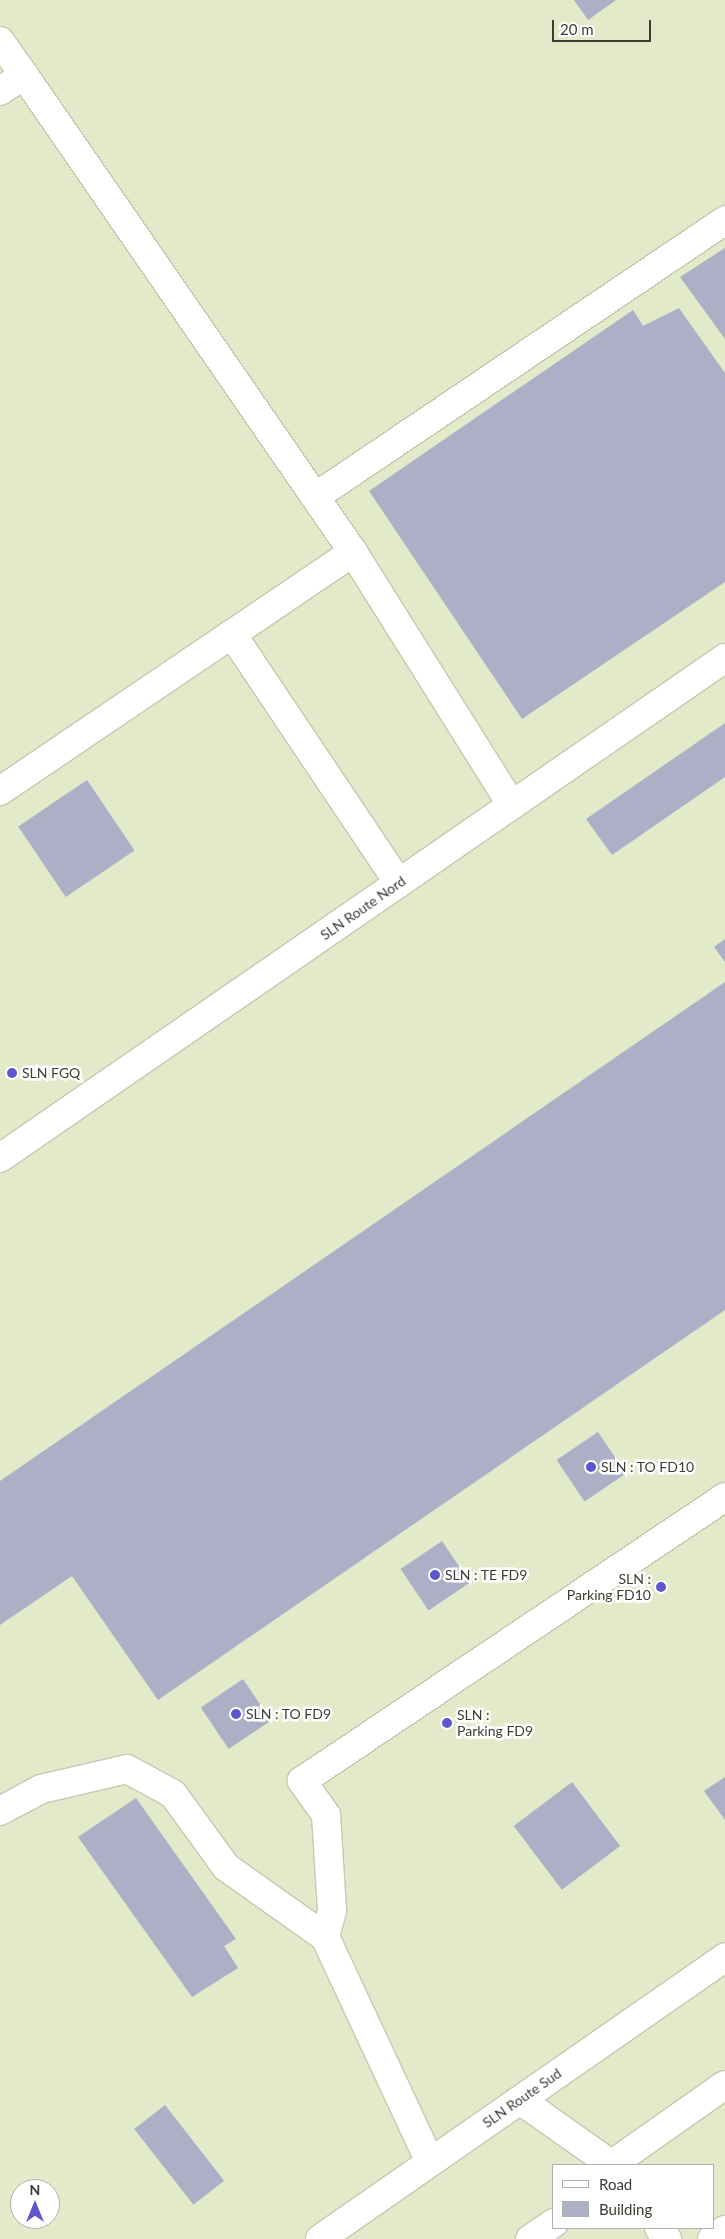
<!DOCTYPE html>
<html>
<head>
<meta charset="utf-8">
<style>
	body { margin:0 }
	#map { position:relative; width:725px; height:2239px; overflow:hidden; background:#eef4db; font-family:Lato,sans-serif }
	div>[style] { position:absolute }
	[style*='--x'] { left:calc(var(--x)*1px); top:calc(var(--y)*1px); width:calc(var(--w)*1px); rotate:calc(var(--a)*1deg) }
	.built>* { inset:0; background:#e3eaca }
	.building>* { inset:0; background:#acafc6; transform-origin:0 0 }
	.roads { filter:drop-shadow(1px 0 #c4cab1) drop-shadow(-1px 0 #c4cab1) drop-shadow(0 1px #c4cab1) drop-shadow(0 -1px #c4cab1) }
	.minor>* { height:28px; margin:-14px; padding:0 14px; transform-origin:14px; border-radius:14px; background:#fff }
	.dots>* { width:14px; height:14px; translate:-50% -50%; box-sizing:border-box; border:2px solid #fff; border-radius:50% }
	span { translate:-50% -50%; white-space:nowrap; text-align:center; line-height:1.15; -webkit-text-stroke:5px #fff; paint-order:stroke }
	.street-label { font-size:14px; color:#3b3e34 }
	.poi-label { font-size:14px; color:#3b3e34 }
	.left { translate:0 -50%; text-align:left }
	.right { translate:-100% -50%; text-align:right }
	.legend { position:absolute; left:552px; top:2164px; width:162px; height:65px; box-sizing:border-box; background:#fff; border:1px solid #b1b2ae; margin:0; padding:6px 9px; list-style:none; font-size:15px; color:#3b3e34 }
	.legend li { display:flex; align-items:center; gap:10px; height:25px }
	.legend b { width:25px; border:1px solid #b1b2ae }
	.north { position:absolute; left:10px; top:2179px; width:50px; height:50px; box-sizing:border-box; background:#fff; border:1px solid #b1b2ae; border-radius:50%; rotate:0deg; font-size:14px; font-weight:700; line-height:20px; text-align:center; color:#3b3e34 }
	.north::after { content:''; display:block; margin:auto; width:18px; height:22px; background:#5c57cf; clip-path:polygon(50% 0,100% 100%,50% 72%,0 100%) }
	.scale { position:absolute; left:552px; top:20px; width:99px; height:22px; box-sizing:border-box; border:2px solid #3b3e34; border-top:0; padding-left:6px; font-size:15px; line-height:18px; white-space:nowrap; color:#3b3e34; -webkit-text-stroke:4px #fff; paint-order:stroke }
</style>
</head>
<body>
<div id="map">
	<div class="built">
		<div style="clip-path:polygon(evenodd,0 0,725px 0,725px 2239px,0 2239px,0 0,554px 2165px,714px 2165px,714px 2228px,554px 2228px,554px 2165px,0 0,20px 2189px,50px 2189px,50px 2219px,20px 2219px,20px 2189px)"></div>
	</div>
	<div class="building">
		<div style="clip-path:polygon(574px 0,616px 0,588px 20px)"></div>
		<div style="clip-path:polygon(725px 248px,725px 339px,680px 277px)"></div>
		<div style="clip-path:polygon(679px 308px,725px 373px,725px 582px,522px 719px,369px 491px,633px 310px,643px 326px)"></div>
		<div style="clip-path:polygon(725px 723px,725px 777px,612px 855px,586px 819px)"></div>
		<div style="left:87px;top:780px;width:85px;height:83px;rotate:56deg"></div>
		<div style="clip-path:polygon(725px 939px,725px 962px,714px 947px)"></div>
		<div style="clip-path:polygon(725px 982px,725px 1310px,158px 1700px,72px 1576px,0 1625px,0 1481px)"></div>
		<div style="left:598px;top:1432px;width:50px;height:50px;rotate:56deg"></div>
		<div style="left:442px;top:1541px;width:50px;height:50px;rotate:56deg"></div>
		<div style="left:243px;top:1679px;width:50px;height:51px;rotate:56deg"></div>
		<div style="clip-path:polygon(725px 1777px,725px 1820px,704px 1791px)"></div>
		<div style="left:572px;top:1782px;width:80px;height:73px;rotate:53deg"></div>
		<div style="clip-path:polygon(136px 1798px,236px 1939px,224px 1946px,238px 1968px,192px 1997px,78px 1837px)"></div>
		<div style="left:165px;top:2105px;width:96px;height:39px;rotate:52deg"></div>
	</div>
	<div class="roads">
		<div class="minor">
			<div style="--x:0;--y:41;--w:42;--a:54.8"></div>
			<div style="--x:0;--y:91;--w:29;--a:-34"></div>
			<div style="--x:24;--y:75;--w:579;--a:55.4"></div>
			<div style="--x:353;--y:552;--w:299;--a:57.9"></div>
			<div style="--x:315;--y:497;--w:495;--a:-34"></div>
			<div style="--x:232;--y:634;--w:146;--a:-34.1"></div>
			<div style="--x:0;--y:791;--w:280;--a:-34.1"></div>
			<div style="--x:232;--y:634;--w:300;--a:56.2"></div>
			<div style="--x:0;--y:1158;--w:881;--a:-34.59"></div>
			<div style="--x:0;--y:1811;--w:47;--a:-28.2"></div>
			<div style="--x:41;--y:1789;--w:88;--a:-13.1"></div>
			<div style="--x:127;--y:1769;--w:52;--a:28.5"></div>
			<div style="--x:173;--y:1794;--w:90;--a:54"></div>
			<div style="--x:226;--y:1867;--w:121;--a:35.3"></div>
			<div style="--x:520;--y:2100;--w:113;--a:35.2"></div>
			<div style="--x:430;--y:2162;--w:248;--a:-115"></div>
			<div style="--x:325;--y:1937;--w:28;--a:-75"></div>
			<div style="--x:332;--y:1910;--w:95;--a:-93.6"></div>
			<div style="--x:326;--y:1815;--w:42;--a:-125.2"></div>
			<div style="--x:302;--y:1781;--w:509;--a:-33.88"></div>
			<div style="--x:611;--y:2165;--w:139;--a:-35.1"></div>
			<div style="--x:659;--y:2228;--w:14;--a:54"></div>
			<div style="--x:320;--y:2239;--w:494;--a:-34.8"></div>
			<div style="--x:530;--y:2239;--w:29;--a:-34"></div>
			<div style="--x:712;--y:2239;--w:16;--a:-35"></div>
		</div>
	</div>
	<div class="dots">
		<div style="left:12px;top:1073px;background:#5c57cf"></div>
		<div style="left:591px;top:1467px;background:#5c57cf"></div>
		<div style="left:435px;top:1575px;background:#5c57cf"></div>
		<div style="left:661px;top:1587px;background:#5c57cf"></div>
		<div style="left:236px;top:1714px;background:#5c57cf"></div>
		<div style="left:447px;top:1723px;background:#5c57cf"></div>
	</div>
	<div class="street-label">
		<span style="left:363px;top:908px;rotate:-35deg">SLN Route Nord</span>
		<span style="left:522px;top:2098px;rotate:-35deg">SLN Route Sud</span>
	</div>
	<div class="poi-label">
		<span class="left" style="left:22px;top:1073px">SLN FGQ</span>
		<span class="left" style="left:601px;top:1467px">SLN : TO FD10</span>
		<span class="left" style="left:445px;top:1575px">SLN : TE FD9</span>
		<span class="right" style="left:651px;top:1587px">SLN :<br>Parking FD10</span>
		<span class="left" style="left:246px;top:1714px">SLN : TO FD9</span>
		<span class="left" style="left:457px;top:1723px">SLN :<br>Parking FD9</span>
	</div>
	<ul class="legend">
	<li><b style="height:6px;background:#fff"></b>Road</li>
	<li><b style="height:14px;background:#acafc6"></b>Building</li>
	</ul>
	<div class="north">N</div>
	<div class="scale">20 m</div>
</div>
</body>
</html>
